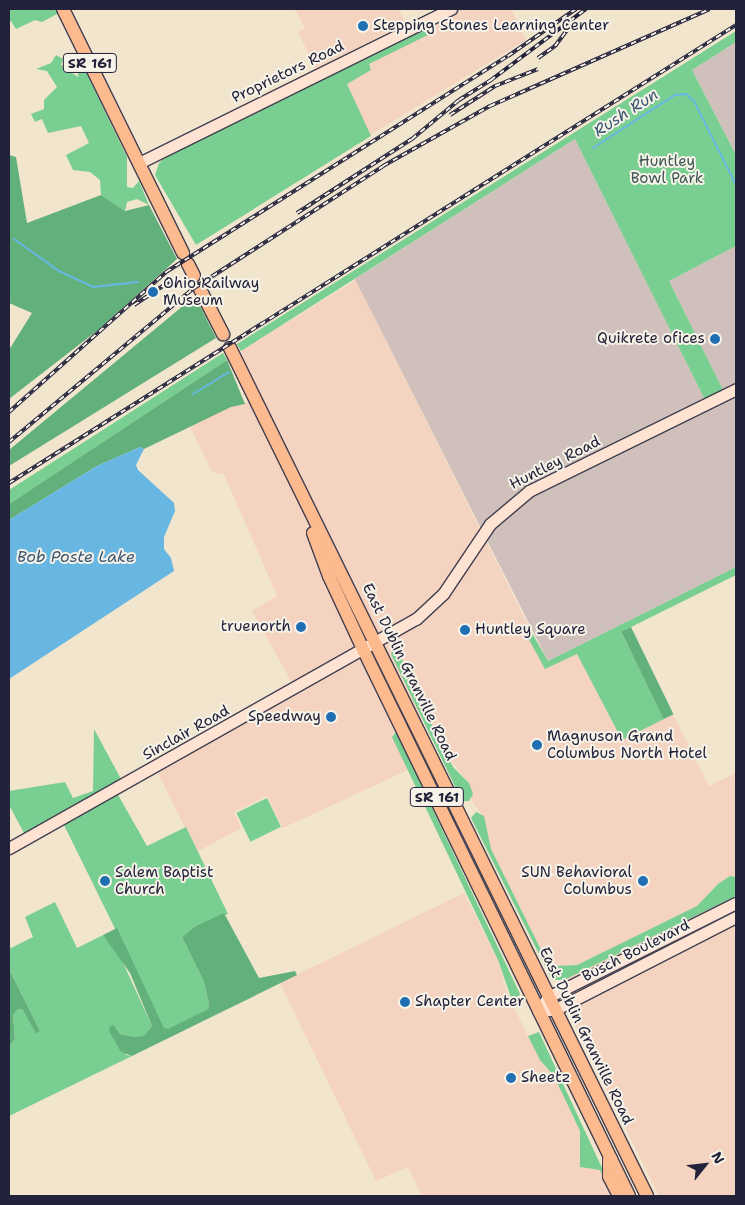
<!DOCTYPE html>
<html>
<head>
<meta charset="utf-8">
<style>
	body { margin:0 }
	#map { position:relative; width:745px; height:1205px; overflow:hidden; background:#f2e5cd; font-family:"Shantell Sans",sans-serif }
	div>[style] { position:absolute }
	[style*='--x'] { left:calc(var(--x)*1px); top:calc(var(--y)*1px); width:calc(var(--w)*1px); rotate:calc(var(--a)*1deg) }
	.built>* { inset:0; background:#f4d3c0 }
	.industrial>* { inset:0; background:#d0c0bc }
	.green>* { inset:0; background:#79ce92; transform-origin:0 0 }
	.forest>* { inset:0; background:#62b17c; transform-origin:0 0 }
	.water>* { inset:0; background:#67b7e2 }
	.stream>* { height:2px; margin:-1px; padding:0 1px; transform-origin:1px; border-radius:1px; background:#67b7e2 }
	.roads { filter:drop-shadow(1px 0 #413f51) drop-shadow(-1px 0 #413f51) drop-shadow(0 1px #413f51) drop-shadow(0 -1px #413f51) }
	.secondary>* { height:11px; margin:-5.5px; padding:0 5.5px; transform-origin:5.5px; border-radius:5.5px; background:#fee3d2 }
	.primary>* { height:12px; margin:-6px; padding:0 6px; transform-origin:6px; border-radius:6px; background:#fcba8e }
	.highway>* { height:14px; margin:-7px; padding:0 7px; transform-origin:7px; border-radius:7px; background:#fcba8e }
	.rail>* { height:4px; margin-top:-2px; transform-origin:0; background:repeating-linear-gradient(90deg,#f7f3e8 0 5.5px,#22223b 0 11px); box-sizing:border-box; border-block:1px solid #22223b }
	.dots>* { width:14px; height:14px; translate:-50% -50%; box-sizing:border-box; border:2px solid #f7f3e8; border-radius:50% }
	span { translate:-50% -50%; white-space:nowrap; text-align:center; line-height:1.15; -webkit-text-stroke:4px #f7f3e8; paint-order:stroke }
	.shield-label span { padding:1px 4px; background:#f7f3e8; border:1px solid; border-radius:4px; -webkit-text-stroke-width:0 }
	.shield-label { font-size:14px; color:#22223b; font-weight:700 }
	.poi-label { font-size:15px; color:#22223b }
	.left { translate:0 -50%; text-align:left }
	.right { translate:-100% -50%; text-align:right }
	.street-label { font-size:15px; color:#22223b }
	.park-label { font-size:15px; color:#3c5655 }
	.water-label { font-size:16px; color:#3a5675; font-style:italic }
	.frame { position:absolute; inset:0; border:10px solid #22223b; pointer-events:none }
	.north { position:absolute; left:680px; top:1140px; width:50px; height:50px; -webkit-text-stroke:4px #f7f3e8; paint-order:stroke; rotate:61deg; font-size:14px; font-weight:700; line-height:20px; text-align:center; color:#22223b }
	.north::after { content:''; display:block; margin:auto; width:18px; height:22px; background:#22223b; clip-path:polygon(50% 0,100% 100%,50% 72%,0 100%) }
</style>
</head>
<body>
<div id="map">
	<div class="built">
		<div style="clip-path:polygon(295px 9px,398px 9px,406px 23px,316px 69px,298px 32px,305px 28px)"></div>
		<div style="clip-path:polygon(451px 9px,511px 9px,526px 40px,370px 135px,335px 66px)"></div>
		<div style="clip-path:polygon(356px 280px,532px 633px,528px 636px,545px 669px,577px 654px,622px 740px,673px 714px,709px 786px,736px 773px,736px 876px,718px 884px,697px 906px,577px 965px,556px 966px,545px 958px,491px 849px,481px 813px,471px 799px,469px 783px,447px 756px,409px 679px,401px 655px,391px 654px,422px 718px,392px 734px,408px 770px,283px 828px,267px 796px,234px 812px,241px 828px,197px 852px,155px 767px,296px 690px,252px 611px,277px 596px,224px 474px,212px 472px,188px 422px,230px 405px,248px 402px,241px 351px)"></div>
		<div style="clip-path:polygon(464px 893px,498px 960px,506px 989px,521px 1022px,540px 1060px,554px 1076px,580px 1131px,580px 1167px,600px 1170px,612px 1196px,422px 1196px,408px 1167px,376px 1181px,280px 983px)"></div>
		<div style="clip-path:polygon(736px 896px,736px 1196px,659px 1196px,574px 1024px,573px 1008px,560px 981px)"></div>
	</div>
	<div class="industrial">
		<div style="clip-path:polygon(736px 42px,736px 155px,692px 70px)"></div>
		<div style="clip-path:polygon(575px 139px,707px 404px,725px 394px,669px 281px,736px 246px,736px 567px,548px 661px,355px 279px)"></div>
	</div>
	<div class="green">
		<div style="clip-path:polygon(9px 9px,57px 9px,59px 13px,42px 22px,35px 20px,16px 29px,11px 21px,9px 21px)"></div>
		<div style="clip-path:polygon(432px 25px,436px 31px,369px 64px,371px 70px,347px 84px,371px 136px,196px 245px,155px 175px,159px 163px,168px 155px)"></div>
		<div style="clip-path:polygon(736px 31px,736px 42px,692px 70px,736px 155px,736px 246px,669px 281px,725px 394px,707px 404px,575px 139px,241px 351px,237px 344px)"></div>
		<div style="clip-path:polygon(56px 55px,63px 59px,61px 65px,78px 77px,78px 56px,127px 157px,127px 187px,133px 188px,139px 181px,149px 205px,137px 199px,127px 202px,125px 211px,101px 195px,100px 180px,90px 172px,73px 170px,66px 155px,89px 143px,81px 126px,48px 133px,42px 119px,35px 122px,31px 114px,44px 109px,44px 100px,57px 87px,47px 71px,36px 69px,51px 63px)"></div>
		<div style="clip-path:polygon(223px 353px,227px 360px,9px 504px,9px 490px)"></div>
		<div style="clip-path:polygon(736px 567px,736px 575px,621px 632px,664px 719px,622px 740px,577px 654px,545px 669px,527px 636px,532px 633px,548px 661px)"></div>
		<div style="clip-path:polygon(394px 649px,399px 651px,409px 679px,453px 767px,469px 783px,473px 794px,469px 801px,462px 801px,391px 654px)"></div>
		<div style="clip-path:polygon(94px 729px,121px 779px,117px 793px,147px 846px,186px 827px,228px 914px,194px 927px,182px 937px,204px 982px,209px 1004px,208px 1009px,168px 1030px,164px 1028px,64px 825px,53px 818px,24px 833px,9px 805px,9px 791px,65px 782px,73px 798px,93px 791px)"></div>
		<div style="clip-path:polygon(396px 732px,520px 994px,514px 1006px,498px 960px,392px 737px)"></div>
		<div style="left:267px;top:798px;width:32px;height:34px;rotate:64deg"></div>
		<div style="clip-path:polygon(476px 812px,484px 816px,491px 849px,545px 958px,556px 966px,577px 965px,697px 906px,718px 884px,730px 876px,736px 877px,736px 896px,564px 980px,552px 980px,471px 818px)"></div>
		<div style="clip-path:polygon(55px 902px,77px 948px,103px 935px,119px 954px,152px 1026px,144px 1037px,135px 1037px,120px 1034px,114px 1025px,126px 1055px,132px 1056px,9px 1116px,9px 1047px,15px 1039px,13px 1015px,18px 1009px,22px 1009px,36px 1034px,40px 1031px,9px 969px,9px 949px,33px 937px,25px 917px)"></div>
		<div style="clip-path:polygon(539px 1032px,615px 1196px,612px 1196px,600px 1170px,580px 1167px,580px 1131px,554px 1076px,540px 1060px,528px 1036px)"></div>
	</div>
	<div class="forest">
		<div style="clip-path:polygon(9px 155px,16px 157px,27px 223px,101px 195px,125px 211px,149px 205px,177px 259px,98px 330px,9px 399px,9px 350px,32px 313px,9px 303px)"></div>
		<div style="clip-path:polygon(195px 296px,216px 338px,9px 466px,9px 450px)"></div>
		<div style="clip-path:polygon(227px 360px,245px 404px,231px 407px,144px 449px,140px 447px,97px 466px,9px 520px,9px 504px)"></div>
		<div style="left:631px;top:627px;width:97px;height:11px;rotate:64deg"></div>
		<div style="clip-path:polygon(224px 913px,259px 978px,295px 971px,297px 975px,132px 1056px,121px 1052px,109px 1031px,110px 1026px,114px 1025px,120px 1034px,135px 1037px,144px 1036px,152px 1026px,130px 973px,103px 935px,117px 928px,164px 1028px,168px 1029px,208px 1009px,209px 1004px,204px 982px,182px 937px,194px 927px)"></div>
		<div style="clip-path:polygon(9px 969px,40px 1031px,36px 1034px,22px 1009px,18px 1009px,13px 1015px,15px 1039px,9px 1047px)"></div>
	</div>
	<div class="water">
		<div style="clip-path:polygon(140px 447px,144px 449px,136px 465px,138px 470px,174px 503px,175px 511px,164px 537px,164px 549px,171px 558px,174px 571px,9px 679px,9px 520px,97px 466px)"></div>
	</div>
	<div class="stream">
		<div style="--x:593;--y:148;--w:98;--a:-32.9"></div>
		<div style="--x:675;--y:95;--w:11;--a:-5"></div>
		<div style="--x:686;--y:94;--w:11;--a:41"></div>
		<div style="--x:694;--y:101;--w:94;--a:63.4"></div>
		<div style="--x:14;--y:239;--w:55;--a:35.4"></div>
		<div style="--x:59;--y:271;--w:38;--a:25"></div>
		<div style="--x:93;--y:287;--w:45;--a:-6.3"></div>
		<div style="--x:193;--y:394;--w:42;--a:-31.4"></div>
	</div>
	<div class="roads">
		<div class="secondary">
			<div style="--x:139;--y:163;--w:348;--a:-26.3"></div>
			<div style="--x:9;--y:848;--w:467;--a:-29.4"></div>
			<div style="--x:416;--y:619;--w:37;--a:-43"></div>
			<div style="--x:443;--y:594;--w:84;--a:-56.1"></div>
			<div style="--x:490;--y:524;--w:51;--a:-40.2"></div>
			<div style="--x:529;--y:491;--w:231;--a:-26.2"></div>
			<div style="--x:547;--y:1010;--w:7;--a:0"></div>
			<div style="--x:554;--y:1010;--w:204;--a:-27.1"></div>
			<div style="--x:538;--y:1011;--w:17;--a:-54"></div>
			<div style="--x:548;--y:997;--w:210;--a:-26.6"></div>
		</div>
		<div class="primary">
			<div style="--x:63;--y:9;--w:272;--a:63.8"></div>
			<div style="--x:188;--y:264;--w:13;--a:63"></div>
			<div style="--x:200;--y:289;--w:51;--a:62.9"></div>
			<div style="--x:230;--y:348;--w:945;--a:63.81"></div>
			<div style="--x:313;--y:533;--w:46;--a:69.6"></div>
			<div style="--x:329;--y:576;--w:83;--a:65"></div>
			<div style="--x:364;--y:651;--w:606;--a:64.07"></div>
		</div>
		<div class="highway">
			<div style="--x:610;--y:1159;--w:17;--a:90"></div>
			<div style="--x:610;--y:1176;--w:22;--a:63"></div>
		</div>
	</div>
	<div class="rail">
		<div style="--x:538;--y:58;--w:21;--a:-35"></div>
		<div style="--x:555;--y:46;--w:21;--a:-53"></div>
		<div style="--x:450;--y:115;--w:54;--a:-32.8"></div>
		<div style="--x:495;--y:86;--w:46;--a:-21.6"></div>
		<div style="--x:297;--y:213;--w:137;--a:-32.8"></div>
		<div style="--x:412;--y:139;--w:61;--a:-39.7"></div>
		<div style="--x:459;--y:100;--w:38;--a:-32"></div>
		<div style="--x:491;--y:80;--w:119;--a:-36.8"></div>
		<div style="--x:134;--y:305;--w:45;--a:-33.3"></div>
		<div style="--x:9;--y:412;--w:210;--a:-41.7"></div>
		<div style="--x:166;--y:272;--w:404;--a:-32.3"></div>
		<div style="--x:508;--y:56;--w:83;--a:-34.7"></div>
		<div style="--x:9;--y:442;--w:241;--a:-39.8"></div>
		<div style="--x:194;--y:288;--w:225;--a:-32.8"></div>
		<div style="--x:383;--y:166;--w:123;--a:-29.3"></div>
		<div style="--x:490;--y:106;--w:240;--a:-23.8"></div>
		<div style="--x:9;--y:483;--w:859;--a:-32.21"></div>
	</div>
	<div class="dots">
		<div style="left:363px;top:26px;background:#1f6fb2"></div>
		<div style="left:153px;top:292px;background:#1f6fb2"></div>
		<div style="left:715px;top:339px;background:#1f6fb2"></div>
		<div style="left:301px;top:627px;background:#1f6fb2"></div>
		<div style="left:465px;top:630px;background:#1f6fb2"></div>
		<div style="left:331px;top:717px;background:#1f6fb2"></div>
		<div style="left:537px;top:745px;background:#1f6fb2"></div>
		<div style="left:105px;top:881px;background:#1f6fb2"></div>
		<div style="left:643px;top:881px;background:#1f6fb2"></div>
		<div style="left:405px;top:1002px;background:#1f6fb2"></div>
		<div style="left:511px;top:1078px;background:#1f6fb2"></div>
	</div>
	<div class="shield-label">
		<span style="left:90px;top:63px">SR 161</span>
		<span style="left:437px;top:797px">SR 161</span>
	</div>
	<div class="poi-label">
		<span class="left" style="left:373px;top:26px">Stepping Stones Learning Center</span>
		<span class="left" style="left:163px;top:292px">Ohio Railway<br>Museum</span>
		<span class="right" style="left:705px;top:339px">Quikrete ofices</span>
		<span class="right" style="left:291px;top:627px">truenorth</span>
		<span class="left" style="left:475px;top:630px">Huntley Square</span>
		<span class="right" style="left:321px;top:717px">Speedway</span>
		<span class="left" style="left:547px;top:745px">Magnuson Grand<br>Columbus North Hotel</span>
		<span class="left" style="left:115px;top:881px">Salem Baptist<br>Church</span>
		<span class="right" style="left:632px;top:881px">SUN Behavioral<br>Columbus</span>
		<span class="left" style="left:415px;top:1002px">Shapter Center</span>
		<span class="left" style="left:521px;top:1078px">Sheetz</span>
	</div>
	<div class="street-label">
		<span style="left:288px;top:72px;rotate:-26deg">Proprietors Road</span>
		<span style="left:555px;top:463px;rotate:-27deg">Huntley Road</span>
		<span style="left:409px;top:672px;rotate:64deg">East Dublin Granville Road</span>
		<span style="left:186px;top:733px;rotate:-29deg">Sinclair Road</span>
		<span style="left:636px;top:951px;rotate:-27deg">Busch Boulevard</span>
		<span style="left:586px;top:1036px;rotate:64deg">East Dublin Granville Road</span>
	</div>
	<div class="park-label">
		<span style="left:667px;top:170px">Huntley<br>Bowl Park</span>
	</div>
	<div class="water-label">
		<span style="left:626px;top:113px;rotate:-33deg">Rush Run</span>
		<span style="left:76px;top:557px">Bob Poste Lake</span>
	</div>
	<div class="frame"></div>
	<div class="north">N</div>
</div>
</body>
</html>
